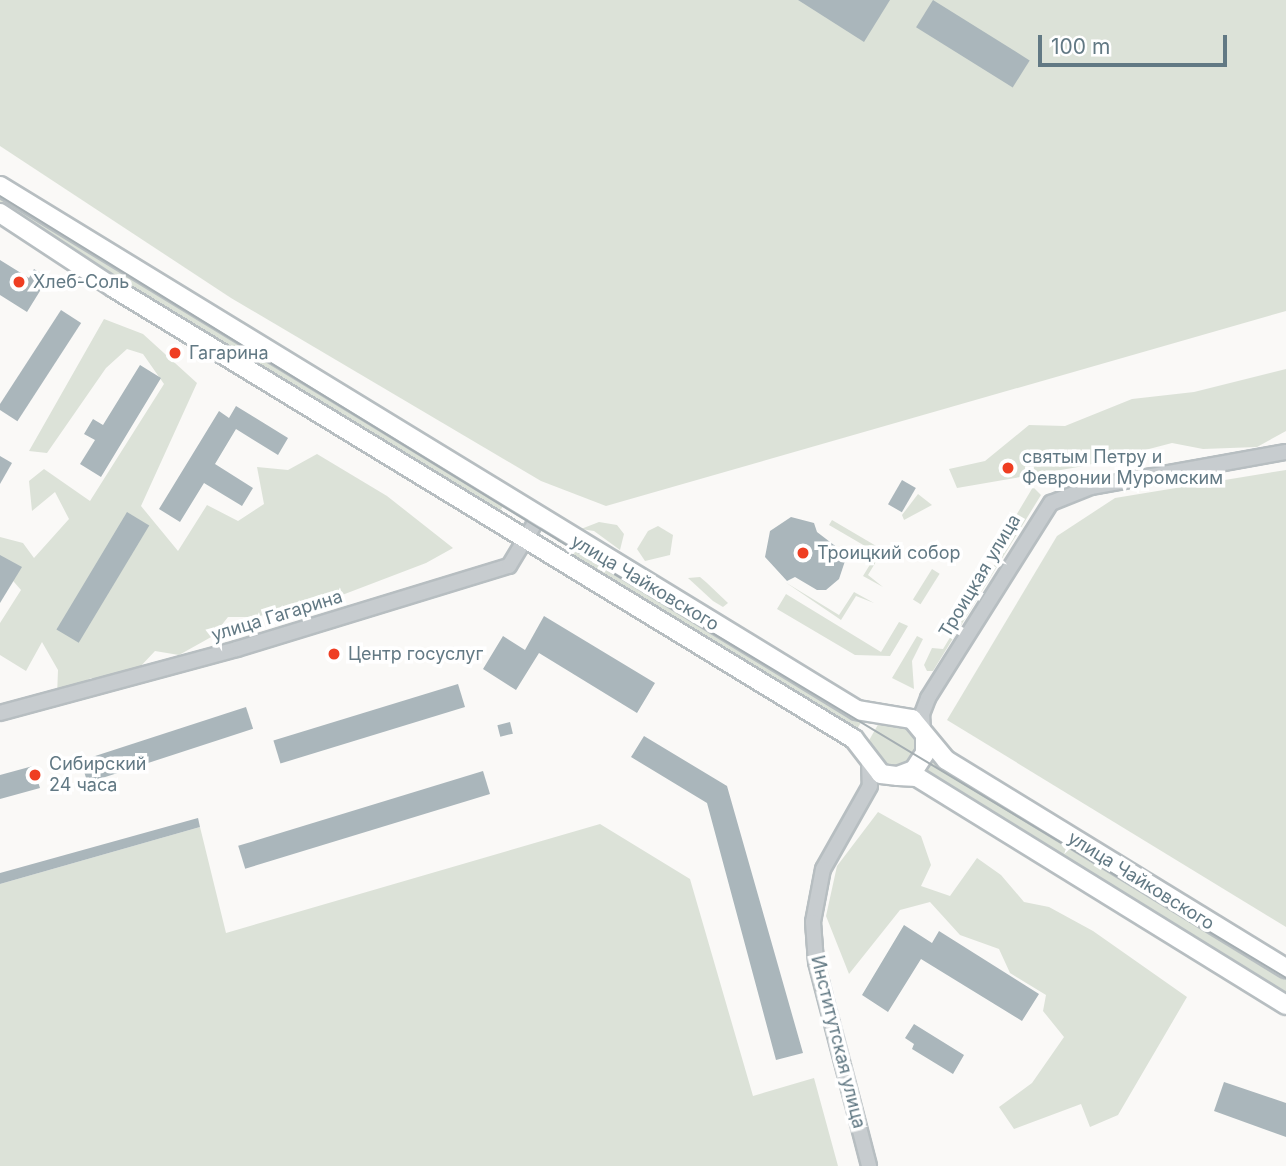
<!DOCTYPE html>
<html>
<head>
<meta charset="utf-8">
<style>
	body { margin:0 }
	#map { position:relative; width:1286px; height:1166px; overflow:hidden; background:#faf9f7; font-family:Inter,sans-serif }
	div>[style] { position:absolute }
	[style*='--x'] { left:calc(var(--x)*1px); top:calc(var(--y)*1px); width:calc(var(--w)*1px); rotate:calc(var(--a)*1deg) }
	.green>* { inset:0; background:#dce2d8; transform-origin:0 0 }
	.building>* { inset:0; background:#aab6bb; transform-origin:0 0 }
	.roads { filter:drop-shadow(2px 0 #b7bec1) drop-shadow(-2px 0 #b7bec1) drop-shadow(0 2px #b7bec1) drop-shadow(0 -2px #b7bec1) }
	.minor>* { height:14px; margin:-7px; padding:0 7px; transform-origin:7px; border-radius:7px; background:#c7cccf }
	.major>* { height:18px; margin:-9px; padding:0 9px; transform-origin:9px; border-radius:9px; background:#fff }
	.tram>* { height:2px; margin:-1px; padding:0 1px; transform-origin:1px; border-radius:1px; background:#a5aeb2 }
	.dots>* { width:19px; height:19px; translate:-50% -50%; box-sizing:border-box; border:4px solid #fff; border-radius:50% }
	span { translate:-50% -50%; white-space:nowrap; text-align:center; line-height:1.15; -webkit-text-stroke:7px #fff; paint-order:stroke }
	.poi-label { font-size:18px; color:#627984 }
	.left { translate:0 -50%; text-align:left }
	.street-label { font-size:18px; color:#627984 }
	.scale { position:absolute; left:1038px; top:35px; width:189px; height:32px; box-sizing:border-box; border:4px solid #627984; border-top:0; padding-left:9px; font-size:21px; line-height:24px; white-space:nowrap; color:#627984; -webkit-text-stroke:5px #fff; paint-order:stroke }
</style>
</head>
<body>
<div id="map">
	<div class="green">
		<div style="clip-path:polygon(0 0,1286px 0,1286px 311px,606px 506px,541px 481px,231px 298px,0 146px)"></div>
		<div style="left:0;top:192px;width:593px;height:14px;rotate:32deg"></div>
		<div style="clip-path:polygon(104px 319px,143px 334px,197px 383px,141px 506px,178px 551px,207px 505px,238px 521px,264px 504px,257px 467px,288px 470px,317px 454px,387px 496px,453px 548px,426px 563px,329px 600px,255px 617px,228px 617px,213px 636px,179px 655px,155px 651px,138px 669px,107px 681px,91px 678px,57px 696px,58px 670px,42px 642px,26px 671px,0 655px,0 623px,21px 590px,0 566px,0 537px,23px 543px,34px 558px,69px 519px,55px 492px,32px 511px,29px 481px,44px 469px,90px 501px,164px 384px,143px 354px,127px 349px,106px 368px,47px 453px,29px 451px)"></div>
		<div style="clip-path:polygon(1286px 369px,1286px 431px,1257px 447px,1203px 449px,1172px 443px,1084px 466px,957px 488px,949px 469px,985px 461px,1029px 425px,1065px 426px,1132px 399px,1194px 392px)"></div>
		<div style="clip-path:polygon(1286px 470px,1286px 927px,947px 720px,1057px 536px,1115px 498px)"></div>
		<div style="clip-path:polygon(1033px 487px,1041px 495px,933px 671px,927px 671px,924px 665px,932px 648px,943px 649px,1011px 538px,1005px 534px)"></div>
		<div style="clip-path:polygon(918px 494px,932px 505px,904px 520px,902px 515px)"></div>
		<div style="clip-path:polygon(832px 520px,883px 550px,868px 575px,883px 587px,863px 576px,877px 553px,829px 525px)"></div>
		<div style="clip-path:polygon(599px 522px,617px 525px,624px 534px,620px 550px,594px 531px,581px 529px)"></div>
		<div style="clip-path:polygon(658px 526px,673px 535px,670px 555px,645px 561px,637px 549px,648px 531px)"></div>
		<div style="left:578px;top:547px;width:333px;height:12px;rotate:31deg"></div>
		<div style="left:932px;top:569px;width:9px;height:36px;rotate:32deg"></div>
		<div style="clip-path:polygon(700px 577px,707px 583px,728px 603px,723px 607px,713px 601px,688px 578px)"></div>
		<div style="clip-path:polygon(785px 582px,839px 615px,854px 592px,874px 603px,856px 596px,841px 620px)"></div>
		<div style="clip-path:polygon(786px 594px,881px 652px,899px 622px,908px 626px,890px 656px,855px 655px,777px 609px)"></div>
		<div style="clip-path:polygon(917px 636px,923px 639px,912px 661px,914px 689px,892px 678px)"></div>
		<div style="clip-path:polygon(880px 721px,915px 725px,922px 752px,895px 774px,886px 772px,867px 744px)"></div>
		<div style="clip-path:polygon(933px 759px,1286px 975px,1286px 996px,925px 772px)"></div>
		<div style="clip-path:polygon(878px 812px,921px 836px,931px 865px,921px 886px,950px 896px,977px 858px,1001px 875px,1024px 902px,1049px 907px,1093px 931px,1187px 997px,1118px 1115px,1090px 1127px,1081px 1104px,1014px 1129px,999px 1107px,1032px 1083px,1064px 1037px,1043px 1011px,1046px 995px,1010px 973px,999px 949px,960px 935px,930px 902px,900px 910px,849px 974px,826px 916px,837px 866px)"></div>
		<div style="clip-path:polygon(600px 824px,690px 879px,753px 1096px,814px 1078px,838px 1166px,0 1166px,0 884px,200px 827px,226px 933px)"></div>
	</div>
	<div class="building">
		<div style="clip-path:polygon(798px 0,890px 0,864px 42px)"></div>
		<div style="left:933px;top:0;width:114px;height:32px;rotate:32deg"></div>
		<div style="clip-path:polygon(0 260px,29px 278px,34px 269px,48px 278px,27px 312px,0 295px)"></div>
		<div style="left:61px;top:310px;width:24px;height:117px;rotate:33deg"></div>
		<div style="clip-path:polygon(140px 365px,161px 378px,101px 477px,80px 464px,95px 440px,84px 434px,93px 419px,103px 425px)"></div>
		<div style="clip-path:polygon(236px 406px,288px 438px,278px 455px,236px 429px,215px 464px,253px 488px,242px 506px,204px 483px,180px 522px,159px 509px,219px 411px,229px 418px)"></div>
		<div style="clip-path:polygon(0 456px,12px 463px,0 484px)"></div>
		<div style="left:902px;top:480px;width:16px;height:28px;rotate:30deg"></div>
		<div style="left:127px;top:512px;width:26px;height:137px;rotate:31deg"></div>
		<div style="clip-path:polygon(791px 517px,814px 523px,817px 532px,847px 555px,839px 579px,826px 590px,817px 590px,795px 577px,787px 581px,765px 557px,770px 531px)"></div>
		<div style="clip-path:polygon(0 555px,22px 567px,0 603px)"></div>
		<div style="clip-path:polygon(544px 616px,655px 683px,637px 713px,539px 653px,516px 690px,483px 669px,503px 636px,525px 650px)"></div>
		<div style="left:458px;top:684px;width:24px;height:193px;rotate:73deg"></div>
		<div style="left:246px;top:707px;width:23px;height:174px;rotate:72deg"></div>
		<div style="left:510px;top:722px;width:12px;height:13px;rotate:76deg"></div>
		<div style="clip-path:polygon(644px 736px,727px 786px,803px 1053px,776px 1060px,707px 803px,631px 757px)"></div>
		<div style="clip-path:polygon(33px 766px,40px 788px,0 799px,0 775px)"></div>
		<div style="left:483px;top:771px;width:24px;height:256px;rotate:73deg"></div>
		<div style="clip-path:polygon(198px 818px,200px 827px,0 884px,0 873px)"></div>
		<div style="clip-path:polygon(904px 925px,932px 943px,939px 931px,1039px 994px,1022px 1021px,921px 959px,888px 1012px,862px 995px)"></div>
		<div style="clip-path:polygon(914px 1024px,964px 1055px,953px 1074px,912px 1049px,914px 1044px,905px 1038px)"></div>
		<div style="clip-path:polygon(1224px 1082px,1286px 1103px,1286px 1137px,1214px 1111px)"></div>
	</div>
	<div class="roads">
		<div class="minor">
			<div style="--x:0;--y:713;--w:245;--a:-15.1"></div>
			<div style="--x:237;--y:649;--w:284;--a:-17"></div>
			<div style="--x:509;--y:566;--w:56;--a:-58.9"></div>
			<div style="--x:923;--y:732;--w:18;--a:-93"></div>
			<div style="--x:922;--y:714;--w:17;--a:-69"></div>
			<div style="--x:928;--y:698;--w:231;--a:-57.8"></div>
			<div style="--x:1051;--y:503;--w:43;--a:-21.8"></div>
			<div style="--x:1091;--y:487;--w:198;--a:-10.2"></div>
			<div style="--x:869;--y:762;--w:24;--a:88"></div>
			<div style="--x:870;--y:786;--w:95;--a:119.5"></div>
			<div style="--x:823;--y:869;--w:54;--a:100.7"></div>
			<div style="--x:813;--y:922;--w:40;--a:85.7"></div>
			<div style="--x:816;--y:962;--w:211;--a:75.4"></div>
		</div>
		<div class="major">
			<div style="--x:0;--y:186;--w:1005;--a:31.44"></div>
			<div style="--x:857;--y:710;--w:56;--a:9.3"></div>
			<div style="--x:912;--y:719;--w:53;--a:50.3"></div>
			<div style="--x:946;--y:760;--w:399;--a:31.5"></div>
			<div style="--x:0;--y:213;--w:136;--a:33.3"></div>
			<div style="--x:114;--y:288;--w:867;--a:31.36"></div>
			<div style="--x:854;--y:739;--w:44;--a:52.4"></div>
			<div style="--x:881;--y:774;--w:17;--a:7"></div>
			<div style="--x:898;--y:776;--w:17;--a:-21"></div>
			<div style="--x:914;--y:770;--w:20;--a:-57"></div>
			<div style="--x:925;--y:753;--w:17;--a:-90"></div>
			<div style="--x:898;--y:776;--w:19;--a:3"></div>
			<div style="--x:917;--y:777;--w:434;--a:31.7"></div>
		</div>
	</div>
	<div class="tram">
		<div style="--x:0;--y:196;--w:656;--a:31.65"></div>
		<div style="--x:558;--y:540;--w:850;--a:31.03"></div>
	</div>
	<div class="dots">
		<div style="left:19px;top:282px;background:#ef3e22"></div>
		<div style="left:175px;top:353px;background:#ef3e22"></div>
		<div style="left:1008px;top:468px;background:#ef3e22"></div>
		<div style="left:803px;top:553px;background:#ef3e22"></div>
		<div style="left:334px;top:654px;background:#ef3e22"></div>
		<div style="left:35px;top:775px;background:#ef3e22"></div>
	</div>
	<div class="poi-label">
		<span class="left" style="left:33px;top:282px">Хлеб-Соль</span>
		<span class="left" style="left:189px;top:353px">Гагарина</span>
		<span class="left" style="left:1022px;top:468px">святым Петру и<br>Февронии Муромским</span>
		<span class="left" style="left:817px;top:553px">Троицкий собор</span>
		<span class="left" style="left:348px;top:654px">Центр госуслуг</span>
		<span class="left" style="left:49px;top:775px">Сибирский<br>24 часа</span>
	</div>
	<div class="street-label">
		<span style="left:980px;top:576px;rotate:-59deg">Троицкая улица</span>
		<span style="left:645px;top:583px;rotate:31deg">улица Чайковского</span>
		<span style="left:277px;top:616px;rotate:-17deg">улица Гагарина</span>
		<span style="left:1141px;top:881px;rotate:32deg">улица Чайковского</span>
		<span style="left:838px;top:1042px;rotate:76deg">Институтская улица</span>
	</div>
	<div class="scale">100 m</div>
</div>
</body>
</html>
